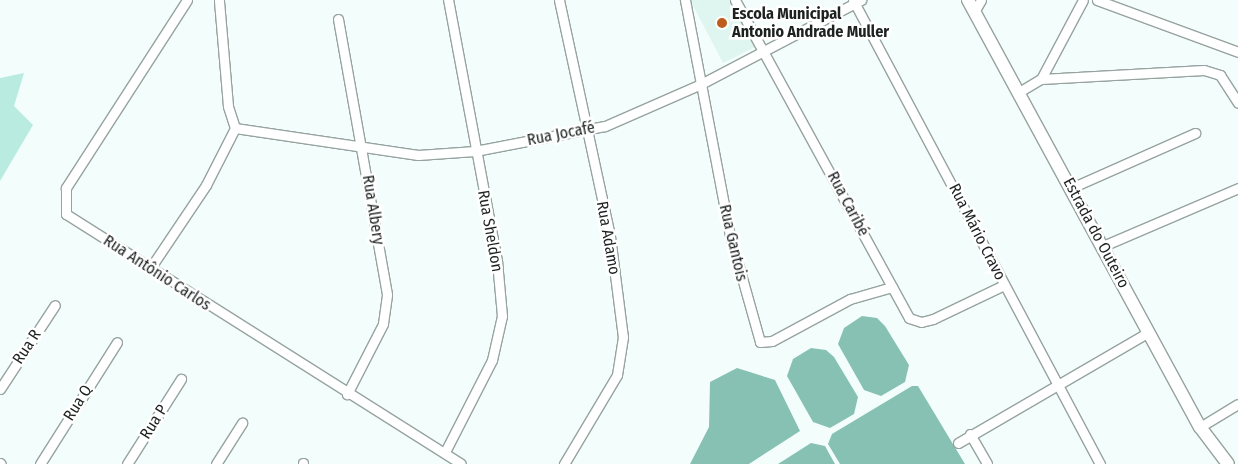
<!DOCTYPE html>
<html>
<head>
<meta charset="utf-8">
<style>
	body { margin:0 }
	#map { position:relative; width:1238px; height:464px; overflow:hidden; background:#f3fefc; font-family:"Fira Sans Condensed",sans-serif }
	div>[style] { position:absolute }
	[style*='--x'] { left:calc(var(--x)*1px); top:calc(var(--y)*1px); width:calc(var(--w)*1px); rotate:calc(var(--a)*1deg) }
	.built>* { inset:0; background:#dff6f0 }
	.green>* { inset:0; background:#b9ebe0 }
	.water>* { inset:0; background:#87c1b4 }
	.roads { filter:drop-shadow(1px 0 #96a3a0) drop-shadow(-1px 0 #96a3a0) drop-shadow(0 1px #96a3a0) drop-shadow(0 -1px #96a3a0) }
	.street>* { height:9px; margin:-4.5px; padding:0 4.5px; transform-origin:4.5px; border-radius:4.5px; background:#fff }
	.secondary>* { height:12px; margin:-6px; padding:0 6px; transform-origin:6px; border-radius:6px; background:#fff }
	.dots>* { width:14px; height:14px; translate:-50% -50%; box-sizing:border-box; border:2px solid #fff; border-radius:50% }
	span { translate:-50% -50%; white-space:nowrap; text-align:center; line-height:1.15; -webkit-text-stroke:5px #fff; paint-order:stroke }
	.poi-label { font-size:16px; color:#1d2221; font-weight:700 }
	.left { translate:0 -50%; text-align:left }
	.street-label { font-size:16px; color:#1d2221 }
</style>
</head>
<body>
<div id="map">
	<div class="built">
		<div style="clip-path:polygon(690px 0,731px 0,755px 47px,723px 63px)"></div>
	</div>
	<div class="green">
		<div style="clip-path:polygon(24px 73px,14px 106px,33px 125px,0 181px,0 78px)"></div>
	</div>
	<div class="water">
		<div style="clip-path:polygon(862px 316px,877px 318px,885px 326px,909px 365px,905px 382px,881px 396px,864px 390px,838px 344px,844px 328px)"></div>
		<div style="clip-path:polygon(811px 348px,826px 350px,834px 357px,858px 397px,854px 414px,830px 428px,813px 422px,787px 376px,793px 359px)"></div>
		<div style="clip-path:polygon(737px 368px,775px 380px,800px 431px,749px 464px,690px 464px,709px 427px,710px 382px)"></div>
		<div style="clip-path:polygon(912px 386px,918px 386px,965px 464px,840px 464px,828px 444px,832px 434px)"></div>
		<div style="clip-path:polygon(811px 443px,825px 446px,835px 464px,778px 464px)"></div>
	</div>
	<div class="roads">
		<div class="street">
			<div style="--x:187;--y:0;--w:224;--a:122.8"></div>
			<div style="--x:66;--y:188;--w:26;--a:90"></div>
			<div style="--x:66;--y:214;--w:467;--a:32.3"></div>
			<div style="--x:559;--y:0;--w:241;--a:77.8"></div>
			<div style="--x:610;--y:236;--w:102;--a:82.7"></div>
			<div style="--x:623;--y:337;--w:38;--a:99"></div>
			<div style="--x:617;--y:375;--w:104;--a:120.8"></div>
			<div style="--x:685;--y:0;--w:239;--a:79.2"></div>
			<div style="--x:730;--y:235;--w:111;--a:74.3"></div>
			<div style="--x:760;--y:342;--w:12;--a:-5"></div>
			<div style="--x:772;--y:341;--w:89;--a:-28.3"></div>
			<div style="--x:850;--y:299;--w:44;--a:-15.9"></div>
			<div style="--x:735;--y:0;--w:362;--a:61.3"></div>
			<div style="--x:909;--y:318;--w:13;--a:18"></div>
			<div style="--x:921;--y:322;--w:12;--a:-14"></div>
			<div style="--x:933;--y:319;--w:79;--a:-25.6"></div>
			<div style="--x:853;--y:0;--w:526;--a:61.97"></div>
			<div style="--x:1097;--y:0;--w:150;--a:20.2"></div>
			<div style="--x:974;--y:12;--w:14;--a:-60"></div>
			<div style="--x:338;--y:19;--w:280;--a:79.9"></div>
			<div style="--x:387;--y:295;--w:29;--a:98"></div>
			<div style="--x:383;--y:324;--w:79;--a:117.2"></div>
			<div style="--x:1041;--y:79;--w:89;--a:-62"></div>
			<div style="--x:1019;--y:92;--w:26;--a:-31"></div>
			<div style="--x:1041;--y:79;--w:163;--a:-3.2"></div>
			<div style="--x:1204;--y:70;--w:17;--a:17"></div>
			<div style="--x:1220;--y:75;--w:33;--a:57"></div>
			<div style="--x:235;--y:128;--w:185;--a:8.4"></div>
			<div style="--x:418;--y:155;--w:57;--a:-4"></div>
			<div style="--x:475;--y:151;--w:132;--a:-10.9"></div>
			<div style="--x:605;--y:126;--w:105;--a:-23.6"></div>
			<div style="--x:701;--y:84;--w:181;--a:-27.7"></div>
			<div style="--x:1071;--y:188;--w:136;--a:-23.9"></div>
			<div style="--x:1103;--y:246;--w:147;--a:-23.2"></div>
			<div style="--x:151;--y:267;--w:99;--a:-56.1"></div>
			<div style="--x:206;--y:185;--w:64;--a:-63"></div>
			<div style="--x:235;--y:128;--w:23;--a:-108"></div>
			<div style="--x:228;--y:106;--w:106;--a:-94.9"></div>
			<div style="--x:0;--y:389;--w:100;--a:-56.8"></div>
			<div style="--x:1200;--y:427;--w:44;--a:-31.2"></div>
			<div style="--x:970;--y:434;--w:34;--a:60"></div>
			<div style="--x:958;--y:443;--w:221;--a:-30.2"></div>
			<div style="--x:445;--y:452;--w:103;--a:-62.9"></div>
			<div style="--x:492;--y:360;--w:45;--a:-77.2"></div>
			<div style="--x:502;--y:316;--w:55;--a:-95.2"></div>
			<div style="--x:497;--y:261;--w:266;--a:-100.6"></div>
			<div style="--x:0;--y:463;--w:1;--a:45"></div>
			<div style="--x:40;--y:464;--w:144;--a:-57.7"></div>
			<div style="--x:127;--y:464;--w:101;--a:-57.6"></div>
			<div style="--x:216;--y:464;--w:49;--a:-57.6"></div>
			<div style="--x:303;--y:464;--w:1;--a:-90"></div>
		</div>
		<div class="secondary">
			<div style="--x:968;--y:0;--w:486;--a:61.5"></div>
			<div style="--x:1200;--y:427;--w:46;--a:52.9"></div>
		</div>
	</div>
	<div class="dots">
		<div style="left:722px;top:23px;background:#bd5c1c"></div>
	</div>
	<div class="poi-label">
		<span class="left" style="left:732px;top:23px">Escola Municipal<br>Antonio Andrade Muller</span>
	</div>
	<div class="street-label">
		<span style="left:561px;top:134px;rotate:-11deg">Rua Jocafé</span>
		<span style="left:848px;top:204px;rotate:62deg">Rua Caribé</span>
		<span style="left:373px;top:210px;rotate:81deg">Rua Albery</span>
		<span style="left:490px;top:231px;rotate:80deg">Rua Sheldon</span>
		<span style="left:977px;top:232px;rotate:63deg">Rua Mário Cravo</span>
		<span style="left:1096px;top:233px;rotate:62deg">Estrada do Outeiro</span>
		<span style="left:608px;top:238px;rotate:80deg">Rua Adamo</span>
		<span style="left:733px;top:243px;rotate:77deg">Rua Gantois</span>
		<span style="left:157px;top:273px;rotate:33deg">Rua Antônio Carlos</span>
		<span style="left:27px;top:347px;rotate:-57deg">Rua R</span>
		<span style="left:78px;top:403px;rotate:-58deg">Rua Q</span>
		<span style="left:154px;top:422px;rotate:-58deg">Rua P</span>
	</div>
</div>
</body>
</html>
